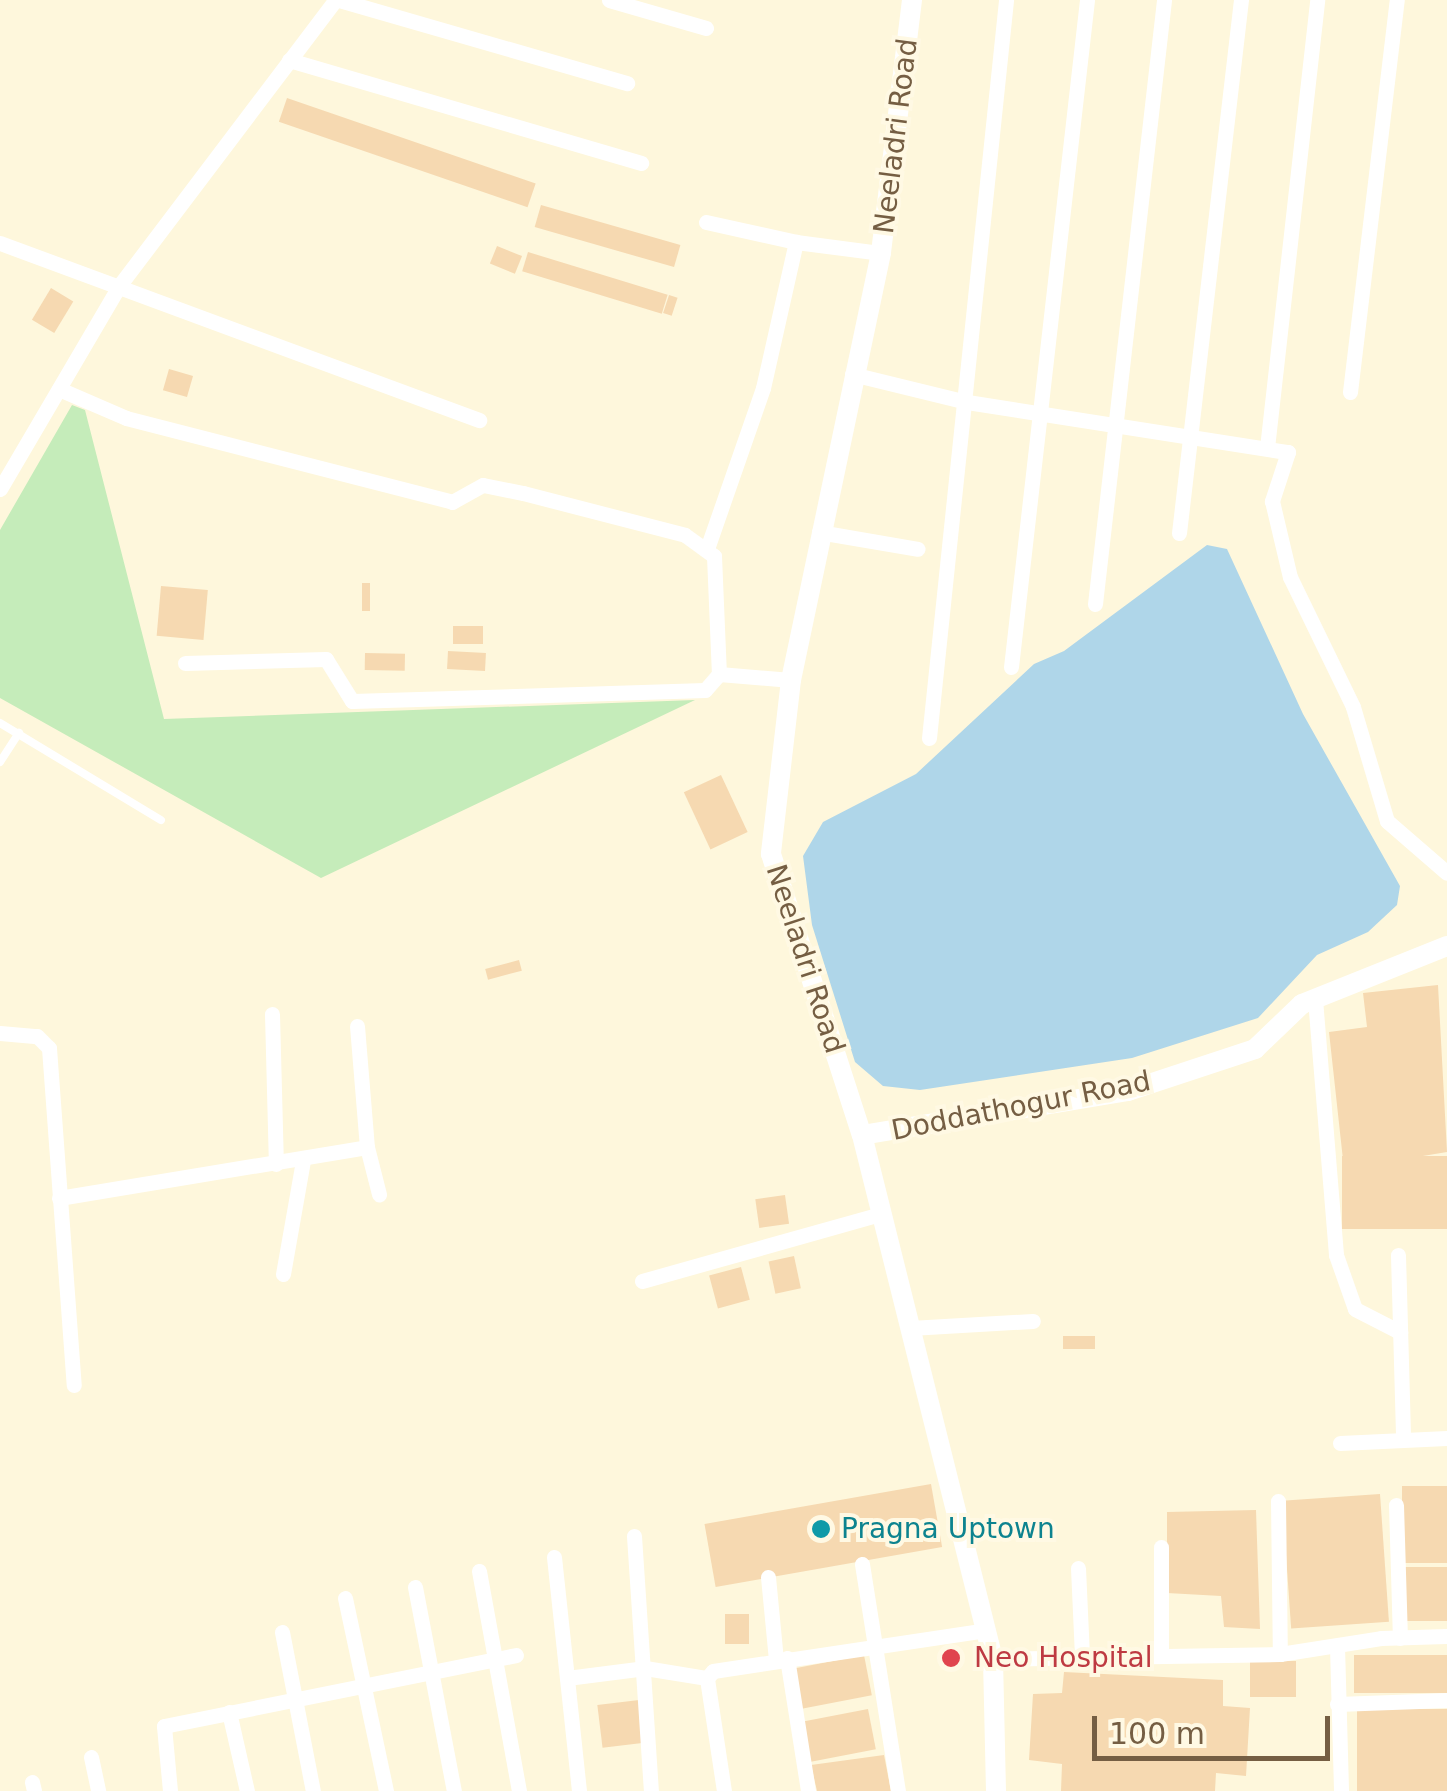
<!DOCTYPE html>
<html>
<head>
<meta charset="utf-8">
<style>
	body { margin:0 }
	#map { position:relative; width:1447px; height:1791px; overflow:hidden; background:#fef7dc; font-family:"DejaVu Sans",sans-serif }
	div>[style] { position:absolute }
	[style*='--x'] { left:calc(var(--x)*1px); top:calc(var(--y)*1px); width:calc(var(--w)*1px); rotate:calc(var(--a)*1deg) }
	.green>* { inset:0; background:#c5ecba }
	.water>* { inset:0; background:#afd6e9 }
	.building>* { inset:0; background:#f6d9b1; transform-origin:0 0 }
	.lane>* { height:8px; margin:-4px; padding:0 4px; transform-origin:4px; border-radius:4px; background:#fff }
	.street>* { height:15px; margin:-7.5px; padding:0 7.5px; transform-origin:7.5px; border-radius:7.5px; background:#fff }
	.secondary>* { height:20px; margin:-10px; padding:0 10px; transform-origin:10px; border-radius:10px; background:#fff }
	.dots>* { width:28px; height:28px; translate:-50% -50%; box-sizing:border-box; border:5px solid #fff9e4; border-radius:50% }
	span { translate:-50% -50%; white-space:nowrap; text-align:center; line-height:1.15; -webkit-text-stroke:8px #fff9e4; paint-order:stroke }
	.street-label { font-size:28px; color:#755e43 }
	.culture-label { font-size:28px; color:#0d838f }
	.left { translate:0 -50%; text-align:left }
	.health-label { font-size:28px; color:#be3a42 }
	.scale { position:absolute; left:1092px; top:1716px; width:238px; height:45px; box-sizing:border-box; border:5px solid #755e43; border-top:0; padding-left:12px; font-size:30px; line-height:35px; white-space:nowrap; color:#755e43; -webkit-text-stroke:8px #fff9e4; paint-order:stroke }
</style>
</head>
<body>
<div id="map">
	<div class="green">
		<div style="clip-path:polygon(72px 405px,85px 410px,164px 719px,695px 700px,321px 878px,0 698px,0 530px)"></div>
	</div>
	<div class="water">
		<div style="clip-path:polygon(1207px 545px,1227px 549px,1303px 714px,1400px 886px,1397px 905px,1368px 932px,1317px 955px,1258px 1018px,1132px 1058px,920px 1090px,883px 1086px,855px 1062px,812px 925px,803px 856px,823px 822px,916px 774px,1034px 664px,1064px 651px)"></div>
	</div>
	<div class="building">
		<div style="left:287px;top:98px;width:263px;height:25px;rotate:19deg"></div>
		<div style="left:541px;top:205px;width:145px;height:23px;rotate:16deg"></div>
		<div style="left:497px;top:246px;width:27px;height:19px;rotate:22deg"></div>
		<div style="left:528px;top:252px;width:146px;height:20px;rotate:17deg"></div>
		<div style="left:51px;top:288px;width:26px;height:37px;rotate:31deg"></div>
		<div style="left:669px;top:295px;width:9px;height:19px;rotate:18deg"></div>
		<div style="left:169px;top:369px;width:25px;height:22px;rotate:16deg"></div>
		<div style="left:362px;top:583px;width:8px;height:28px"></div>
		<div style="left:161px;top:586px;width:47px;height:50px;rotate:5deg"></div>
		<div style="left:453px;top:626px;width:30px;height:18px"></div>
		<div style="left:448px;top:651px;width:38px;height:18px;rotate:3deg"></div>
		<div style="left:365px;top:653px;width:40px;height:17px;rotate:1deg"></div>
		<div style="left:721px;top:775px;width:63px;height:41px;rotate:65deg"></div>
		<div style="left:519px;top:960px;width:11px;height:35px;rotate:75deg"></div>
		<div style="clip-path:polygon(1438px 985px,1447px 1152px,1344px 1169px,1329px 1032px,1367px 1027px,1363px 993px)"></div>
		<div style="left:1447px;top:1156px;width:73px;height:105px;rotate:90deg"></div>
		<div style="left:785px;top:1195px;width:29px;height:30px;rotate:82deg"></div>
		<div style="left:794px;top:1256px;width:33px;height:26px;rotate:78deg"></div>
		<div style="left:741px;top:1267px;width:34px;height:33px;rotate:75deg"></div>
		<div style="left:1063px;top:1336px;width:32px;height:13px"></div>
		<div style="left:931px;top:1484px;width:64px;height:230px;rotate:80deg"></div>
		<div style="left:1447px;top:1486px;width:77px;height:45px;rotate:90deg"></div>
		<div style="left:1380px;top:1494px;width:128px;height:98px;rotate:86deg"></div>
		<div style="clip-path:polygon(1256px 1510px,1260px 1629px,1224px 1627px,1221px 1596px,1167px 1593px,1167px 1512px)"></div>
		<div style="left:1447px;top:1567px;width:54px;height:45px;rotate:90deg"></div>
		<div style="left:725px;top:1614px;width:24px;height:30px"></div>
		<div style="left:864px;top:1655px;width:41px;height:74px;rotate:79deg"></div>
		<div style="left:1447px;top:1655px;width:38px;height:93px;rotate:90deg"></div>
		<div style="left:1250px;top:1661px;width:46px;height:36px"></div>
		<div style="clip-path:polygon(1064px 1672px,1223px 1680px,1223px 1706px,1250px 1708px,1246px 1776px,1216px 1773px,1215px 1791px,1061px 1791px,1062px 1764px,1029px 1760px,1033px 1694px,1062px 1693px)"></div>
		<div style="left:639px;top:1700px;width:43px;height:42px;rotate:83deg"></div>
		<div style="left:868px;top:1709px;width:41px;height:74px;rotate:79deg"></div>
		<div style="left:1447px;top:1709px;width:82px;height:90px;rotate:90deg"></div>
		<div style="clip-path:polygon(884px 1755px,891px 1791px,817px 1791px,811px 1765px)"></div>
	</div>
	<div class="lane">
		<div style="--x:0;--y:723;--w:188;--a:31.1"></div>
		<div style="--x:0;--y:762;--w:35;--a:-57"></div>
	</div>
	<div class="street">
		<div style="--x:339;--y:0;--w:300;--a:16.1"></div>
		<div style="--x:609;--y:0;--w:101;--a:16.1"></div>
		<div style="--x:289;--y:60;--w:367;--a:16.3"></div>
		<div style="--x:706;--y:222;--w:92;--a:12.5"></div>
		<div style="--x:0;--y:243;--w:511;--a:20.28"></div>
		<div style="--x:852;--y:374;--w:118;--a:13.7"></div>
		<div style="--x:967;--y:402;--w:325;--a:8.9"></div>
		<div style="--x:1288;--y:452;--w:52;--a:108.1"></div>
		<div style="--x:1272;--y:501;--w:78;--a:76.7"></div>
		<div style="--x:1290;--y:577;--w:144;--a:64.1"></div>
		<div style="--x:1353;--y:707;--w:119;--a:73.4"></div>
		<div style="--x:1387;--y:821;--w:79;--a:40.9"></div>
		<div style="--x:59;--y:389;--w:73;--a:23.4"></div>
		<div style="--x:126;--y:418;--w:337;--a:14.4"></div>
		<div style="--x:452;--y:502;--w:35;--a:-29"></div>
		<div style="--x:483;--y:485;--w:41;--a:11.3"></div>
		<div style="--x:523;--y:493;--w:167;--a:14.5"></div>
		<div style="--x:685;--y:535;--w:36;--a:36"></div>
		<div style="--x:714;--y:556;--w:118;--a:87.6"></div>
		<div style="--x:719;--y:674;--w:21;--a:131"></div>
		<div style="--x:705;--y:690;--w:353;--a:178.2"></div>
		<div style="--x:352;--y:701;--w:49;--a:-121.8"></div>
		<div style="--x:326;--y:659;--w:141;--a:178.4"></div>
		<div style="--x:1350;--y:392;--w:395;--a:-83.2"></div>
		<div style="--x:1267;--y:448;--w:451;--a:-83.6"></div>
		<div style="--x:0;--y:489;--w:235;--a:-59.6"></div>
		<div style="--x:119;--y:286;--w:358;--a:-52.9"></div>
		<div style="--x:819;--y:532;--w:100;--a:9.7"></div>
		<div style="--x:1179;--y:533;--w:537;--a:-83.37"></div>
		<div style="--x:708;--y:546;--w:167;--a:-70.8"></div>
		<div style="--x:763;--y:388;--w:150;--a:-77.3"></div>
		<div style="--x:796;--y:242;--w:86;--a:7.4"></div>
		<div style="--x:1095;--y:604;--w:608;--a:-83.48"></div>
		<div style="--x:1011;--y:667;--w:671;--a:-83.5"></div>
		<div style="--x:719;--y:674;--w:72;--a:4.8"></div>
		<div style="--x:929;--y:738;--w:742;--a:-84.04"></div>
		<div style="--x:1315;--y:999;--w:257;--a:85.3"></div>
		<div style="--x:1336;--y:1255;--w:57;--a:70.6"></div>
		<div style="--x:1355;--y:1309;--w:51;--a:27.1"></div>
		<div style="--x:272;--y:1014;--w:150;--a:88.5"></div>
		<div style="--x:357;--y:1026;--w:121;--a:85.3"></div>
		<div style="--x:367;--y:1147;--w:49;--a:75.7"></div>
		<div style="--x:0;--y:1033;--w:37;--a:5"></div>
		<div style="--x:37;--y:1036;--w:17;--a:45"></div>
		<div style="--x:49;--y:1048;--w:338;--a:85.8"></div>
		<div style="--x:59;--y:1198;--w:312;--a:-9.4"></div>
		<div style="--x:1398;--y:1255;--w:184;--a:88.4"></div>
		<div style="--x:283;--y:1274;--w:116;--a:-80"></div>
		<div style="--x:642;--y:1281;--w:248;--a:-15.7"></div>
		<div style="--x:910;--y:1328;--w:123;--a:-3.3"></div>
		<div style="--x:1340;--y:1443;--w:107;--a:-2.7"></div>
		<div style="--x:1278;--y:1501;--w:153;--a:89.3"></div>
		<div style="--x:1396;--y:1505;--w:133;--a:88.3"></div>
		<div style="--x:634;--y:1536;--w:256;--a:86.2"></div>
		<div style="--x:1161;--y:1547;--w:108;--a:90"></div>
		<div style="--x:554;--y:1557;--w:235;--a:83.9"></div>
		<div style="--x:862;--y:1564;--w:230;--a:81"></div>
		<div style="--x:1078;--y:1568;--w:87;--a:87.4"></div>
		<div style="--x:479;--y:1571;--w:224;--a:79.7"></div>
		<div style="--x:768;--y:1577;--w:83;--a:84.5"></div>
		<div style="--x:415;--y:1587;--w:208;--a:79.2"></div>
		<div style="--x:345;--y:1598;--w:197;--a:78"></div>
		<div style="--x:282;--y:1632;--w:162;--a:79"></div>
		<div style="--x:1337;--y:1646;--w:145;--a:88.4"></div>
		<div style="--x:787;--y:1658;--w:135;--a:81"></div>
		<div style="--x:993;--y:1659;--w:287;--a:-1"></div>
		<div style="--x:1280;--y:1654;--w:102;--a:-9"></div>
		<div style="--x:1381;--y:1638;--w:66;--a:-1.7"></div>
		<div style="--x:567;--y:1678;--w:79;--a:-7.3"></div>
		<div style="--x:645;--y:1668;--w:63;--a:9.2"></div>
		<div style="--x:1337;--y:1704;--w:110;--a:-2.1"></div>
		<div style="--x:229;--y:1712;--w:81;--a:77.2"></div>
		<div style="--x:91;--y:1757;--w:35;--a:78"></div>
		<div style="--x:32;--y:1782;--w:9;--a:77"></div>
		<div style="--x:170;--y:1791;--w:65;--a:-95.3"></div>
		<div style="--x:164;--y:1726;--w:359;--a:-11.4"></div>
		<div style="--x:724;--y:1791;--w:114;--a:-98.6"></div>
		<div style="--x:707;--y:1678;--w:9;--a:-49"></div>
		<div style="--x:713;--y:1671;--w:276;--a:-8.5"></div>
	</div>
	<div class="secondary">
		<div style="--x:912;--y:0;--w:255;--a:97"></div>
		<div style="--x:881;--y:253;--w:436;--a:101.9"></div>
		<div style="--x:791;--y:680;--w:175;--a:96.6"></div>
		<div style="--x:771;--y:854;--w:295;--a:72.1"></div>
		<div style="--x:862;--y:1135;--w:540;--a:75.96"></div>
		<div style="--x:993;--y:1659;--w:132;--a:88.7"></div>
		<div style="--x:862;--y:1135;--w:270;--a:-9.4"></div>
		<div style="--x:1128;--y:1091;--w:134;--a:-18.3"></div>
		<div style="--x:1255;--y:1049;--w:65;--a:-43.8"></div>
		<div style="--x:1302;--y:1004;--w:156;--a:-21.8"></div>
	</div>
	<div class="dots">
		<div style="left:821px;top:1529px;background:#0f9aa8"></div>
		<div style="left:951px;top:1658px;background:#e0444e"></div>
	</div>
	<div class="street-label">
		<span style="left:896px;top:136px;rotate:-83deg">Neeladri Road</span>
		<span style="left:805px;top:959px;rotate:72deg">Neeladri Road</span>
		<span style="left:1021px;top:1106px;rotate:-11deg">Doddathogur Road</span>
	</div>
	<div class="culture-label">
		<span class="left" style="left:841px;top:1529px">Pragna Uptown</span>
	</div>
	<div class="health-label">
		<span class="left" style="left:974px;top:1658px">Neo Hospital</span>
	</div>
	<div class="scale">100 m</div>
</div>
</body>
</html>
